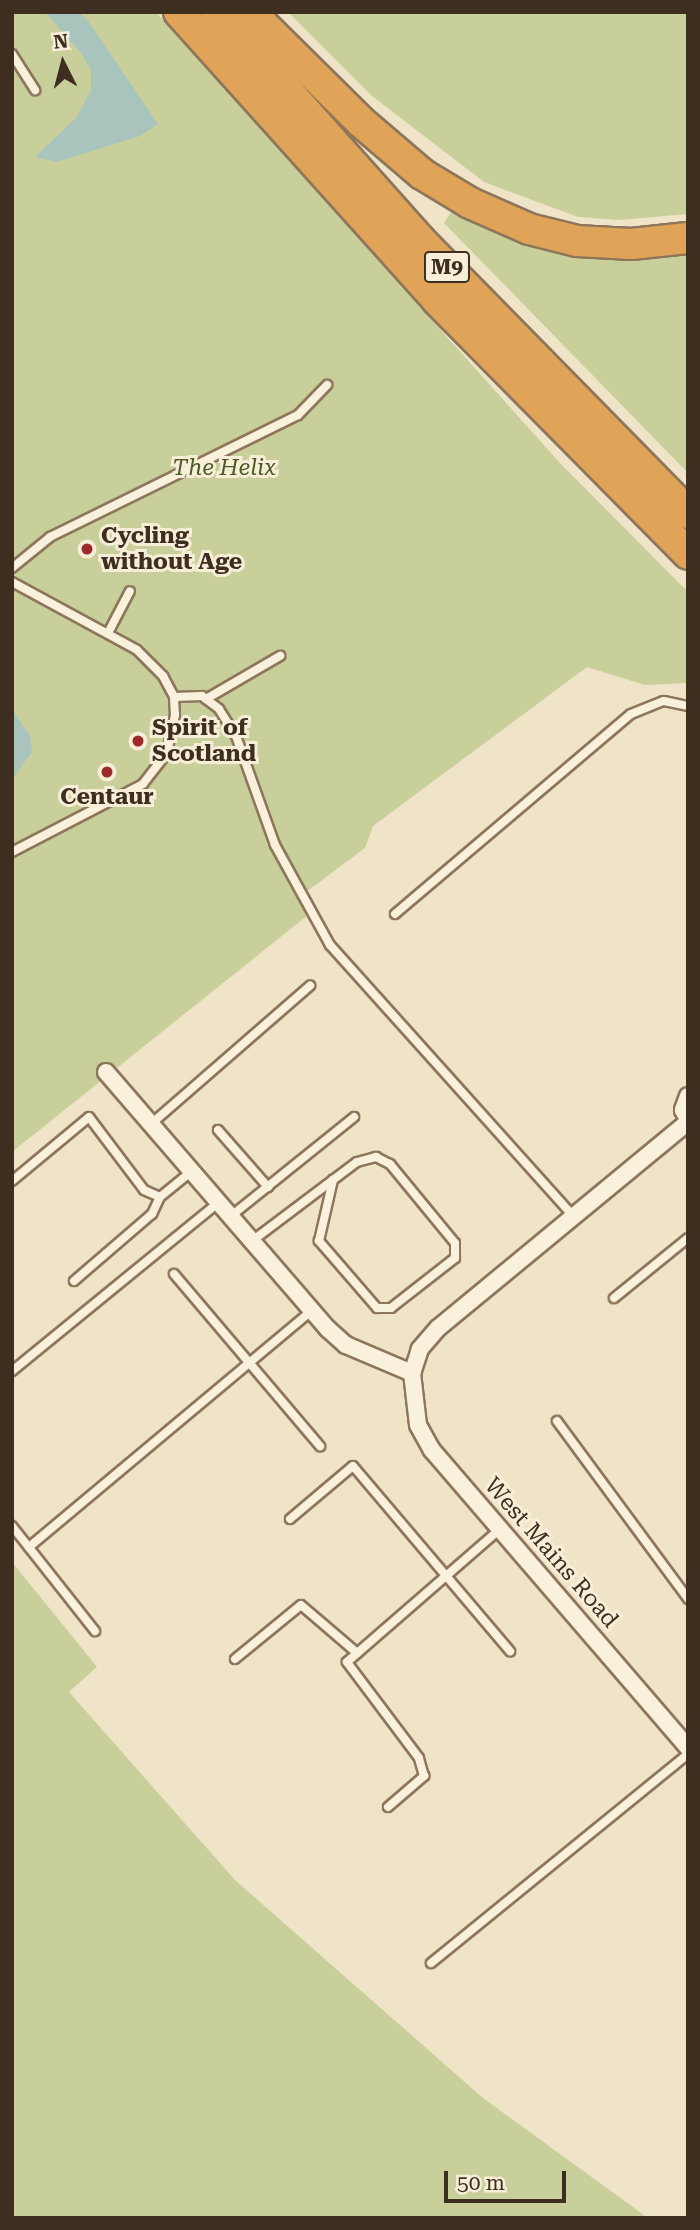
<!DOCTYPE html>
<html>
<head>
<meta charset="utf-8">
<style>
	body { margin:0 }
	#map { position:relative; width:700px; height:2230px; overflow:hidden; background:#f0e4c8; font-family:"Roboto Serif",serif }
	div>[style] { position:absolute }
	[style*='--x'] { left:calc(var(--x)*1px); top:calc(var(--y)*1px); width:calc(var(--w)*1px); rotate:calc(var(--a)*1deg) }
	.green>* { inset:0; background:#c9cf9b }
	.water>* { inset:0; background:#a9c4bc }
	.roads { filter:drop-shadow(2px 0 #8d765c) drop-shadow(-2px 0 #8d765c) drop-shadow(0 2px #8d765c) drop-shadow(0 -2px #8d765c) }
	.service>* { height:8px; margin:-4px; padding:0 4px; transform-origin:4px; border-radius:4px; background:#faf1dc }
	.minor>* { height:16px; margin:-8px; padding:0 8px; transform-origin:8px; border-radius:8px; background:#faf1dc }
	.motorway>* { height:30px; margin:-15px; padding:0 15px; transform-origin:15px; border-radius:15px; background:#e0a458 }
	.dots>* { width:19px; height:19px; translate:-50% -50%; box-sizing:border-box; border:4px solid #f7eed8; border-radius:50% }
	span { translate:-50% -50%; white-space:nowrap; text-align:center; line-height:1.15; -webkit-text-stroke:6px #f7eed8; paint-order:stroke }
	.shield-label span { padding:2px 5px; background:#f7eed8; border:2px solid; border-radius:5px; -webkit-text-stroke-width:0 }
	.shield-label { font-size:21px; color:#3d2e20; font-weight:700 }
	.park-label { font-size:23px; color:#4d5a26; font-style:italic }
	.poi-label { font-size:23px; color:#3d2e20; font-weight:700 }
	.left { translate:0 -50%; text-align:left }
	.street-label { font-size:23px; color:#3d2e20 }
	.frame { position:absolute; inset:0; border:14px solid #3d2e20; pointer-events:none }
	.north { position:absolute; left:28px; top:28px; width:70px; height:70px; -webkit-text-stroke:5px #f7eed8; paint-order:stroke; rotate:354deg; font-size:19px; font-weight:700; line-height:28px; text-align:center; color:#3d2e20 }
	.north::after { content:''; display:block; margin:auto; width:24px; height:32px; background:#3d2e20; clip-path:polygon(50% 0,100% 100%,50% 72%,0 100%) }
	.scale { position:absolute; left:444px; top:2171px; width:122px; height:32px; box-sizing:border-box; border:4px solid #3d2e20; border-top:0; padding-left:9px; font-size:21px; line-height:24px; white-space:nowrap; color:#3d2e20; -webkit-text-stroke:5px #f7eed8; paint-order:stroke }
</style>
</head>
<body>
<div id="map">
	<div class="green">
		<div style="clip-path:polygon(12px 12px,156px 12px,559px 462px,688px 592px,688px 683px,645px 685px,587px 667px,373px 826px,365px 848px,298px 898px,308px 915px,12px 1152px)"></div>
		<div style="clip-path:polygon(288px 12px,688px 12px,688px 214px,620px 220px,578px 217px,484px 182px,372px 96px)"></div>
		<div style="clip-path:polygon(454px 208px,564px 252px,638px 260px,688px 254px,688px 473px,444px 223px)"></div>
		<div style="clip-path:polygon(12px 1562px,97px 1667px,69px 1692px,235px 1880px,483px 2098px,648px 2218px,12px 2218px)"></div>
	</div>
	<div class="water">
		<div style="clip-path:polygon(45px 12px,79px 12px,88px 21px,158px 124px,140px 136px,57px 162px,35px 157px,76px 118px,91px 90px,91px 70px,82px 54px)"></div>
		<div style="clip-path:polygon(12px 709px,30px 736px,32px 752px,12px 779px)"></div>
	</div>
	<div class="roads">
		<div class="service">
			<div style="--x:12;--y:54;--w:43;--a:57.4"></div>
			<div style="--x:12;--y:568;--w:49;--a:-39.2"></div>
			<div style="--x:50;--y:537;--w:276;--a:-26.2"></div>
			<div style="--x:298;--y:415;--w:42;--a:-46"></div>
			<div style="--x:12;--y:582;--w:142;--a:28.5"></div>
			<div style="--x:137;--y:650;--w:37;--a:45"></div>
			<div style="--x:163;--y:676;--w:24;--a:62"></div>
			<div style="--x:174;--y:697;--w:18;--a:87"></div>
			<div style="--x:175;--y:715;--w:39;--a:102"></div>
			<div style="--x:167;--y:753;--w:39;--a:128"></div>
			<div style="--x:143;--y:784;--w:148;--a:152.6"></div>
			<div style="--x:108;--y:633;--w:47;--a:-62.4"></div>
			<div style="--x:174;--y:697;--w:28;--a:-2"></div>
			<div style="--x:202;--y:696;--w:21;--a:37"></div>
			<div style="--x:219;--y:709;--w:32;--a:58"></div>
			<div style="--x:236;--y:736;--w:116;--a:70.3"></div>
			<div style="--x:275;--y:845;--w:114;--a:61.2"></div>
			<div style="--x:330;--y:945;--w:361;--a:48.1"></div>
			<div style="--x:206;--y:699;--w:86;--a:-30.2"></div>
			<div style="--x:395;--y:914;--w:309;--a:-40.3"></div>
			<div style="--x:631;--y:714;--w:35;--a:-22"></div>
			<div style="--x:664;--y:701;--w:25;--a:12"></div>
			<div style="--x:151;--y:1124;--w:211;--a:-41"></div>
			<div style="--x:218;--y:1130;--w:76;--a:48.7"></div>
			<div style="--x:12;--y:1181;--w:100;--a:-39.7"></div>
			<div style="--x:89;--y:1117;--w:91;--a:53"></div>
			<div style="--x:144;--y:1190;--w:17;--a:24"></div>
			<div style="--x:160;--y:1197;--w:41;--a:-39.1"></div>
			<div style="--x:231;--y:1216;--w:158;--a:-38.8"></div>
			<div style="--x:252;--y:1241;--w:131;--a:-37"></div>
			<div style="--x:357;--y:1162;--w:20;--a:-15"></div>
			<div style="--x:376;--y:1157;--w:16;--a:27"></div>
			<div style="--x:390;--y:1164;--w:102;--a:50.6"></div>
			<div style="--x:455;--y:1243;--w:15;--a:90"></div>
			<div style="--x:455;--y:1258;--w:81;--a:142"></div>
			<div style="--x:391;--y:1308;--w:14;--a:180"></div>
			<div style="--x:377;--y:1308;--w:89;--a:-130.9"></div>
			<div style="--x:319;--y:1241;--w:63;--a:-77.1"></div>
			<div style="--x:174;--y:1274;--w:226;--a:49.7"></div>
			<div style="--x:74;--y:1281;--w:103;--a:-40.7"></div>
			<div style="--x:152;--y:1214;--w:19;--a:-65"></div>
			<div style="--x:614;--y:1298;--w:95;--a:-39"></div>
			<div style="--x:12;--y:1371;--w:267;--a:-39.2"></div>
			<div style="--x:557;--y:1421;--w:221;--a:53.6"></div>
			<div style="--x:290;--y:1519;--w:82;--a:-40.1"></div>
			<div style="--x:353;--y:1466;--w:243;--a:49.7"></div>
			<div style="--x:12;--y:1526;--w:134;--a:51.7"></div>
			<div style="--x:29;--y:1547;--w:369;--a:-39.9"></div>
			<div style="--x:235;--y:1659;--w:85;--a:-39.3"></div>
			<div style="--x:301;--y:1605;--w:74;--a:40.6"></div>
			<div style="--x:388;--y:1807;--w:48;--a:-40.7"></div>
			<div style="--x:424;--y:1776;--w:19;--a:-106"></div>
			<div style="--x:419;--y:1758;--w:120;--a:-126.9"></div>
			<div style="--x:347;--y:1662;--w:203;--a:-41"></div>
			<div style="--x:431;--y:1963;--w:331;--a:-39.1"></div>
		</div>
		<div class="minor">
			<div style="--x:106;--y:1072;--w:340;--a:49.2"></div>
			<div style="--x:328;--y:1329;--w:24;--a:42"></div>
			<div style="--x:346;--y:1345;--w:72;--a:23"></div>
			<div style="--x:688;--y:1096;--w:15;--a:110"></div>
			<div style="--x:683;--y:1110;--w:10;--a:61"></div>
			<div style="--x:688;--y:1122;--w:324;--a:140.5"></div>
			<div style="--x:438;--y:1328;--w:28;--a:131"></div>
			<div style="--x:420;--y:1349;--w:25;--a:108"></div>
			<div style="--x:412;--y:1373;--w:52;--a:83.4"></div>
			<div style="--x:418;--y:1425;--w:29;--a:61"></div>
			<div style="--x:432;--y:1450;--w:393;--a:49.3"></div>
		</div>
		<div class="motorway">
			<div style="--x:179;--y:12;--w:387;--a:48.1"></div>
			<div style="--x:437;--y:300;--w:357;--a:45.3"></div>
			<div style="--x:217;--y:12;--w:305;--a:48.3"></div>
			<div style="--x:420;--y:240;--w:383;--a:45.5"></div>
			<div style="--x:250;--y:12;--w:155;--a:44.7"></div>
			<div style="--x:360;--y:121;--w:82;--a:40.5"></div>
			<div style="--x:422;--y:174;--w:56;--a:31.1"></div>
			<div style="--x:470;--y:203;--w:64;--a:23.8"></div>
			<div style="--x:529;--y:229;--w:49;--a:14"></div>
			<div style="--x:577;--y:241;--w:54;--a:3.2"></div>
			<div style="--x:631;--y:244;--w:57;--a:-6"></div>
		</div>
	</div>
	<div class="dots">
		<div style="left:87px;top:549px;background:#9e2a2b"></div>
		<div style="left:138px;top:741px;background:#9e2a2b"></div>
		<div style="left:107px;top:772px;background:#9e2a2b"></div>
	</div>
	<div class="shield-label">
		<span style="left:447px;top:267px">M9</span>
	</div>
	<div class="park-label">
		<span style="left:224px;top:468px">The Helix</span>
	</div>
	<div class="poi-label">
		<span class="left" style="left:101px;top:549px">Cycling<br>without Age</span>
		<span class="left" style="left:152px;top:741px">Spirit of<br>Scotland</span>
		<span style="left:107px;top:797px">Centaur</span>
	</div>
	<div class="street-label">
		<span style="left:551px;top:1553px;rotate:49deg">West Mains Road</span>
	</div>
	<div class="frame"></div>
	<div class="north">N</div>
	<div class="scale">50 m</div>
</div>
</body>
</html>
